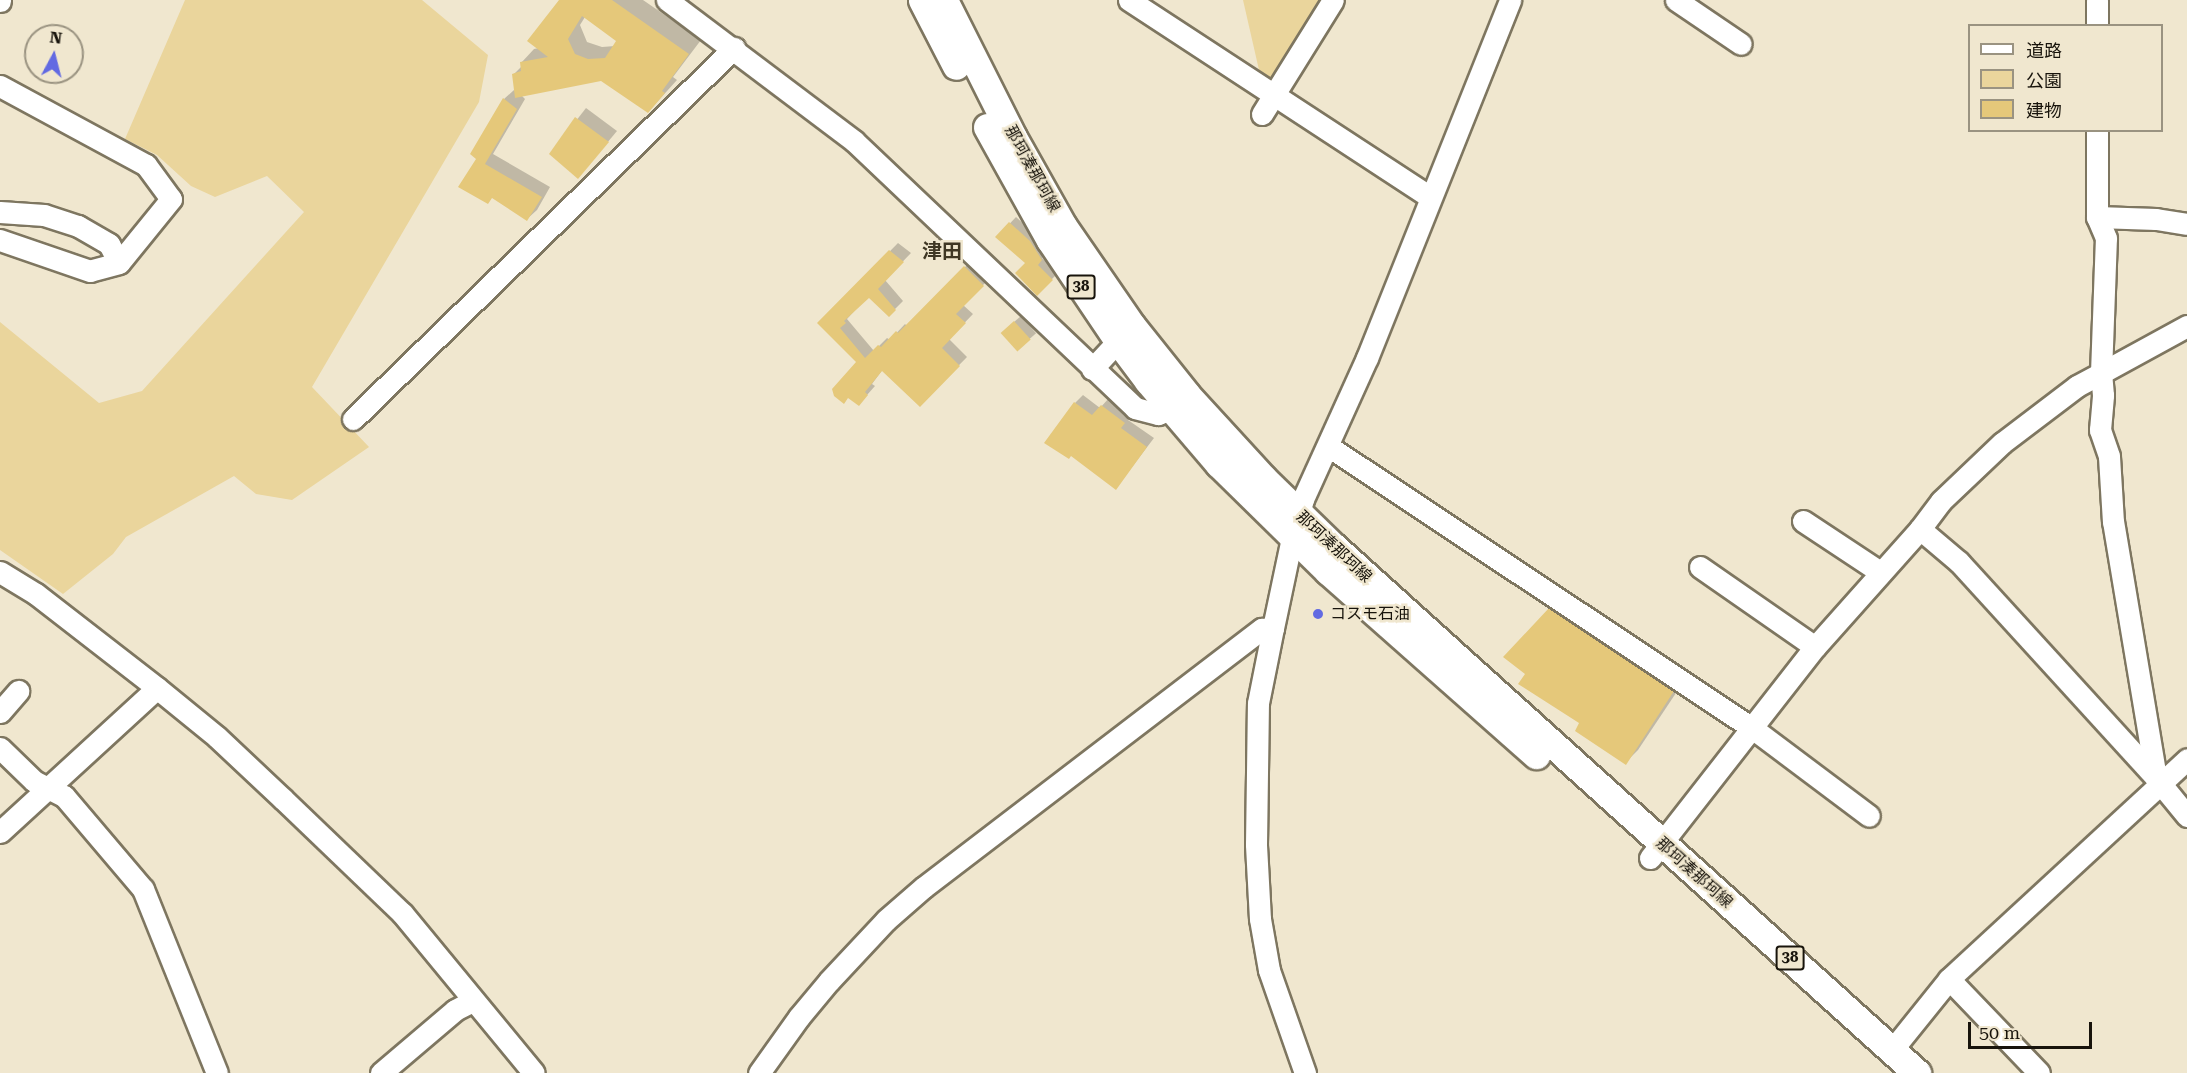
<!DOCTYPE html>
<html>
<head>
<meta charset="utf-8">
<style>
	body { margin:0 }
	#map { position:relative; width:2187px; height:1073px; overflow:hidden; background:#f0e7cf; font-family:"Roboto Serif","Noto Sans JP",serif }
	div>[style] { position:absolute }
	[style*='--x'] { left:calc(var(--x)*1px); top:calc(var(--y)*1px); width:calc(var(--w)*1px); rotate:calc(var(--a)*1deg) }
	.green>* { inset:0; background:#ead59c }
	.shadow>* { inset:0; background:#0003; transform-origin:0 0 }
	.building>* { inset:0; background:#e5c87a; transform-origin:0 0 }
	.roads { filter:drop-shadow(2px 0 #7e7660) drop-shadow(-2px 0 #7e7660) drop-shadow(0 2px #7e7660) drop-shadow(0 -2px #7e7660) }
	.minor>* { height:21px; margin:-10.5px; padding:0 10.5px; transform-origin:10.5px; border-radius:10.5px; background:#fff }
	.major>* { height:27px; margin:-13.5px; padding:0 13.5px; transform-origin:13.5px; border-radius:13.5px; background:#fff }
	.dots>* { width:16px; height:16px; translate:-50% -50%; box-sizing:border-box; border:3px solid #f0e7cf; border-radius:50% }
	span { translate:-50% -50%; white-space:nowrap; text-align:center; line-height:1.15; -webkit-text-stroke:5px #f0e7cf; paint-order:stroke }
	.shield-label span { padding:2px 4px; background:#f0e7cf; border:2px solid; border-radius:4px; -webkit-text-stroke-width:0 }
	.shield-label { font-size:15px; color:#18140c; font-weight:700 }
	.street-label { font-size:16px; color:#18140c }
	.poi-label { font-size:16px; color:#18140c }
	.left { translate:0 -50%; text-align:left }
	.quarter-label { font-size:20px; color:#3f3724; font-weight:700 }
	.legend { position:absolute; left:1968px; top:24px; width:195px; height:108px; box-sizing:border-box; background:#f0e7cf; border:2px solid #9a9381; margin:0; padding:8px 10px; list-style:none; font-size:18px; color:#18140c }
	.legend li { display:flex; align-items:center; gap:12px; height:30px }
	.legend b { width:30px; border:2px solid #9a9381 }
	.north { position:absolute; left:24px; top:24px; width:60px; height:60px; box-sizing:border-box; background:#f0e7cf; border:2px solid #9a9381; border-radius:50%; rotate:7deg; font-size:16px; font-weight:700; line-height:24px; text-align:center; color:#18140c }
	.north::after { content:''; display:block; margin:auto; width:21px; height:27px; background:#626ae2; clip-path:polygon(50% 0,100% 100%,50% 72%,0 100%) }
	.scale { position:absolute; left:1968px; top:1022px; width:124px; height:27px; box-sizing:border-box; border:3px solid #18140c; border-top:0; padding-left:8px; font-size:18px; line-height:21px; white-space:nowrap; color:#18140c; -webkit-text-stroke:4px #f0e7cf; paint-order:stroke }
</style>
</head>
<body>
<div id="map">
	<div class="green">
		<div style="clip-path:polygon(185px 0,422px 0,488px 55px,479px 102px,312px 387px,369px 447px,292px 500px,256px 494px,234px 476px,126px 537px,113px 554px,63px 594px,0 550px,0 322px,99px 403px,142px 391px,304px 212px,267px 176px,215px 197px,191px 186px,157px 155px,125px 139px)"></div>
		<div style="clip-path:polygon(1243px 0,1326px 0,1277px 82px,1259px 70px)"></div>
	</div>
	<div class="shadow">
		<div style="clip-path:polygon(evenodd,560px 0,643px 0,701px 40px,673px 77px,677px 80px,648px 112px,602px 79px,521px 95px,525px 99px,493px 154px,550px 187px,537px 210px,527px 219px,493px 197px,478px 159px,504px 99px,514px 90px,516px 91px,513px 75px,522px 66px,521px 63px,534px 49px,539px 48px,560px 0,585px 17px,618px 41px,615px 46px,602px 47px,587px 42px,580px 25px,585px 17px)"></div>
		<div style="clip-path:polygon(586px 108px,617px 131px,587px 167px,551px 153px)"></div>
		<div style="clip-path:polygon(1016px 217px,1036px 235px,1047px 253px,1042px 258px,1058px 273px,1037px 294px,1027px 263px,997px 237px)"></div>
		<div style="clip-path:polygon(898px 243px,911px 253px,885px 280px,903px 301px,889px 315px,869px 295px,847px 319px,874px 351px,887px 338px,890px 340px,905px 324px,907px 326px,973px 259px,991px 277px,963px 305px,973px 314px,949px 339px,967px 357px,920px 405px,883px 369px,872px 384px,875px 386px,859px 404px,858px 362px,819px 323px)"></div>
		<div style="left:1021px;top:316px;width:23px;height:25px;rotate:49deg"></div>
		<div style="clip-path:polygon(1083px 395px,1100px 408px,1109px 398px,1132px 415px,1128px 420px,1154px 438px,1116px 488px,1075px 403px)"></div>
		<div style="clip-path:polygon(1563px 596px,1686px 678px,1638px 750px,1625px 763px,1527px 674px,1550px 609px)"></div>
	</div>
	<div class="building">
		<div style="clip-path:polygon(evenodd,559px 0,612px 0,689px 54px,662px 91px,665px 93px,648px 113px,601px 81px,515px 98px,512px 74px,521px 71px,520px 62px,548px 57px,527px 41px,559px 0,582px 16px,616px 41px,605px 58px,588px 59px,575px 54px,568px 39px,582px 16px)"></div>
		<div style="clip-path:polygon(503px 98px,517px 109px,485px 164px,542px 197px,527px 221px,492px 198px,488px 204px,458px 187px,476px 159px,470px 154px)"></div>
		<div style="clip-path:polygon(575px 117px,609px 142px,578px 179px,549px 154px)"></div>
		<div style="clip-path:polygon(1009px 222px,1030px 241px,1042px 260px,1038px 265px,1053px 280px,1037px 296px,1015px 273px,1025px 263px,995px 237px)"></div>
		<div style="clip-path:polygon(889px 250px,904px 262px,878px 289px,896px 310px,889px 317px,869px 298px,844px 321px,846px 323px,840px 328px,865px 358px,878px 345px,881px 347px,896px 331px,898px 333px,964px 266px,984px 286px,956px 314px,966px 323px,942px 348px,960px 366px,920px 407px,882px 371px,865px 392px,868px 395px,859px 406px,848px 398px,844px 404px,834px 396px,832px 389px,856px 362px,817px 323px)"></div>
		<div style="left:1014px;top:321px;width:25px;height:18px;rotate:48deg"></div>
		<div style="clip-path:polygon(1074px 402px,1092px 415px,1101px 405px,1125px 423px,1121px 428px,1147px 447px,1116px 490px,1071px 456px,1069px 459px,1044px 443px)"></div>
		<div style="clip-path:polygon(1549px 608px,1674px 691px,1626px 765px,1575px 731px,1579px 723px,1518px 684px,1525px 674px,1503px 657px)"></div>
	</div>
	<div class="roads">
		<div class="minor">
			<div style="--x:667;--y:0;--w:234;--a:37"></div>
			<div style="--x:854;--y:141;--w:388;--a:43.5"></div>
			<div style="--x:1135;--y:408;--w:24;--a:15"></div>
			<div style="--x:1158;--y:414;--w:15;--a:-20"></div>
			<div style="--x:1129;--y:0;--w:360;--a:33.2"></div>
			<div style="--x:1676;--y:0;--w:78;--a:34.1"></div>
			<div style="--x:2097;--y:0;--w:26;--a:90"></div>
			<div style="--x:0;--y:1;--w:1;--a:-90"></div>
			<div style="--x:0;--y:86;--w:166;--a:28.4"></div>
			<div style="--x:146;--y:165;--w:42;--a:53.7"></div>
			<div style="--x:171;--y:199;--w:82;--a:129.1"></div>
			<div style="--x:119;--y:263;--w:30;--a:165"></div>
			<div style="--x:90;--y:271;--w:95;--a:-161"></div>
			<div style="--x:1262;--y:114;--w:134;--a:-58.1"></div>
			<div style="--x:2097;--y:130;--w:87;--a:90"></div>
			<div style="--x:2097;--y:217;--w:59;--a:1.9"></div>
			<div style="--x:2156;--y:219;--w:31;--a:9"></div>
			<div style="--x:0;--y:212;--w:44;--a:3.9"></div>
			<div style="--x:44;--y:215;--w:36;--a:18"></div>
			<div style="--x:78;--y:226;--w:36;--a:30"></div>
			<div style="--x:109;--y:244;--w:21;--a:62"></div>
			<div style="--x:1092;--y:369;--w:38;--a:-47"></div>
			<div style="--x:353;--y:419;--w:532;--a:-44.24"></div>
			<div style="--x:1328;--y:446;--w:509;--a:33.63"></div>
			<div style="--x:1752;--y:728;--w:146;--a:36.9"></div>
			<div style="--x:1803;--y:521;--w:92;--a:33.5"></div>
			<div style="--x:1920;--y:529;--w:51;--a:40.2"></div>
			<div style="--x:1959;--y:562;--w:292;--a:47.6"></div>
			<div style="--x:2156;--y:778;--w:49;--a:50.8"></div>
			<div style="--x:1700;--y:567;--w:140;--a:34.8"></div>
			<div style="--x:0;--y:572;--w:42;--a:31.4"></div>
			<div style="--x:36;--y:594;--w:153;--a:37.8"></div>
			<div style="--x:157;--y:688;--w:77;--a:39.2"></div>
			<div style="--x:217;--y:737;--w:91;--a:43.2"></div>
			<div style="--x:283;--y:799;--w:165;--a:43.8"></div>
			<div style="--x:402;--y:913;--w:207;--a:50.5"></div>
			<div style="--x:0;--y:712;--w:28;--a:-49"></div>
			<div style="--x:0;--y:748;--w:47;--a:44.1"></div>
			<div style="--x:34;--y:781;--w:34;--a:27"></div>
			<div style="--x:64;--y:796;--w:122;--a:49.7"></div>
			<div style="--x:143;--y:889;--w:198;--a:68.1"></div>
			<div style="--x:2156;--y:778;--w:260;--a:-99.5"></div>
			<div style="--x:2113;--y:522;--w:66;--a:-93.5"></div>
			<div style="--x:2109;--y:456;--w:28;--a:-109"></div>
			<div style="--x:2100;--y:430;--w:35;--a:-85"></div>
			<div style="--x:2103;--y:395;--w:22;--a:-95"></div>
			<div style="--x:2101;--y:373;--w:98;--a:-28.7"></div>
			<div style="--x:0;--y:832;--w:213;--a:-42.5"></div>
			<div style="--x:1650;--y:858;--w:268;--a:-52"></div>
			<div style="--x:1815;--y:647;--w:158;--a:-48.3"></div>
			<div style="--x:1920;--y:529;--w:35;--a:-53"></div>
			<div style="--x:1941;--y:501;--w:84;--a:-43.6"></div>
			<div style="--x:2002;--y:443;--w:94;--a:-37.2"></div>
			<div style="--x:2077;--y:386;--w:27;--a:-28"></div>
			<div style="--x:2101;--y:373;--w:135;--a:-87.9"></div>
			<div style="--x:2106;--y:238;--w:23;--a:-113"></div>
			<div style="--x:1949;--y:979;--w:130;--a:46.2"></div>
			<div style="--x:1892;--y:1050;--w:91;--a:-51.2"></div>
			<div style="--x:1949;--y:979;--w:324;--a:-42.7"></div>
			<div style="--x:381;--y:1073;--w:97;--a:-40.4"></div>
			<div style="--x:455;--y:1010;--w:20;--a:-27"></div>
			<div style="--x:759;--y:1073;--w:69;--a:-54.5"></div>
			<div style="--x:799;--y:1017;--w:47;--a:-50.2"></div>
			<div style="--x:829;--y:981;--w:83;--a:-46.9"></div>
			<div style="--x:886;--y:920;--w:50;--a:-41"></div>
			<div style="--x:924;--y:887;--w:425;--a:-37.4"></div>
			<div style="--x:1262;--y:629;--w:11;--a:-5"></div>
			<div style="--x:1305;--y:1073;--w:109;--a:-109.3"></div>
			<div style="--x:1269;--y:970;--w:52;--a:-100"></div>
			<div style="--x:1260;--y:919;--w:75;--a:-93.1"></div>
			<div style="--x:1256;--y:844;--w:141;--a:-89.2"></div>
			<div style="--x:1258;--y:703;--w:76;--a:-78.7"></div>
			<div style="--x:1273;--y:628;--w:92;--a:-78.1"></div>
			<div style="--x:1292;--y:538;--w:41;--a:-74.2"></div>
			<div style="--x:1303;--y:499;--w:155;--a:-65.6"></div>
			<div style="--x:1367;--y:358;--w:386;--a:-68.2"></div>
		</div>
		<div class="major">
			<div style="--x:922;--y:0;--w:74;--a:62.7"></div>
			<div style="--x:944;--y:0;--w:153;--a:63.3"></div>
			<div style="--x:1013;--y:137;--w:102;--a:60.7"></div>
			<div style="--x:1063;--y:226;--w:121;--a:55.4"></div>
			<div style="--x:1132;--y:326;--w:88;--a:51.4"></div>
			<div style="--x:1187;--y:395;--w:114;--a:47.5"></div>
			<div style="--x:1264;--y:479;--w:96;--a:44.2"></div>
			<div style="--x:1333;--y:546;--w:787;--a:42.06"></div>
			<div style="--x:987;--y:127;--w:129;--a:60.9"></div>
			<div style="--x:1050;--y:240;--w:122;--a:56"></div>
			<div style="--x:1118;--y:341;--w:50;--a:53.1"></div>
			<div style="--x:1148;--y:381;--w:109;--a:49.5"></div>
			<div style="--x:1219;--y:464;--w:153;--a:44.5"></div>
			<div style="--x:1328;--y:571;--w:278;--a:41.5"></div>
		</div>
	</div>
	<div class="dots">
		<div style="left:1318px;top:614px;background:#626ae2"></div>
	</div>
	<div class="shield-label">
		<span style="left:1081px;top:287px">38</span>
		<span style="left:1790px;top:958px">38</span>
	</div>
	<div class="street-label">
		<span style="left:1032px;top:169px;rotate:61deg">那珂湊那珂線</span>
		<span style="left:1334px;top:547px;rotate:43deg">那珂湊那珂線</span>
		<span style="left:1694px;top:873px;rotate:42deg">那珂湊那珂線</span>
	</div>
	<div class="poi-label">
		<span class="left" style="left:1330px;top:614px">コスモ石油</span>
	</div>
	<div class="quarter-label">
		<span style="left:942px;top:251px">津田</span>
	</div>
	<ul class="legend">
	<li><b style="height:8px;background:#fff"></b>道路</li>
	<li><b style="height:16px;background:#ead59c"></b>公園</li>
	<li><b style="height:16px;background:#e5c87a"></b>建物</li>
	</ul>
	<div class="north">N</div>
	<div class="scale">50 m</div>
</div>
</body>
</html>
